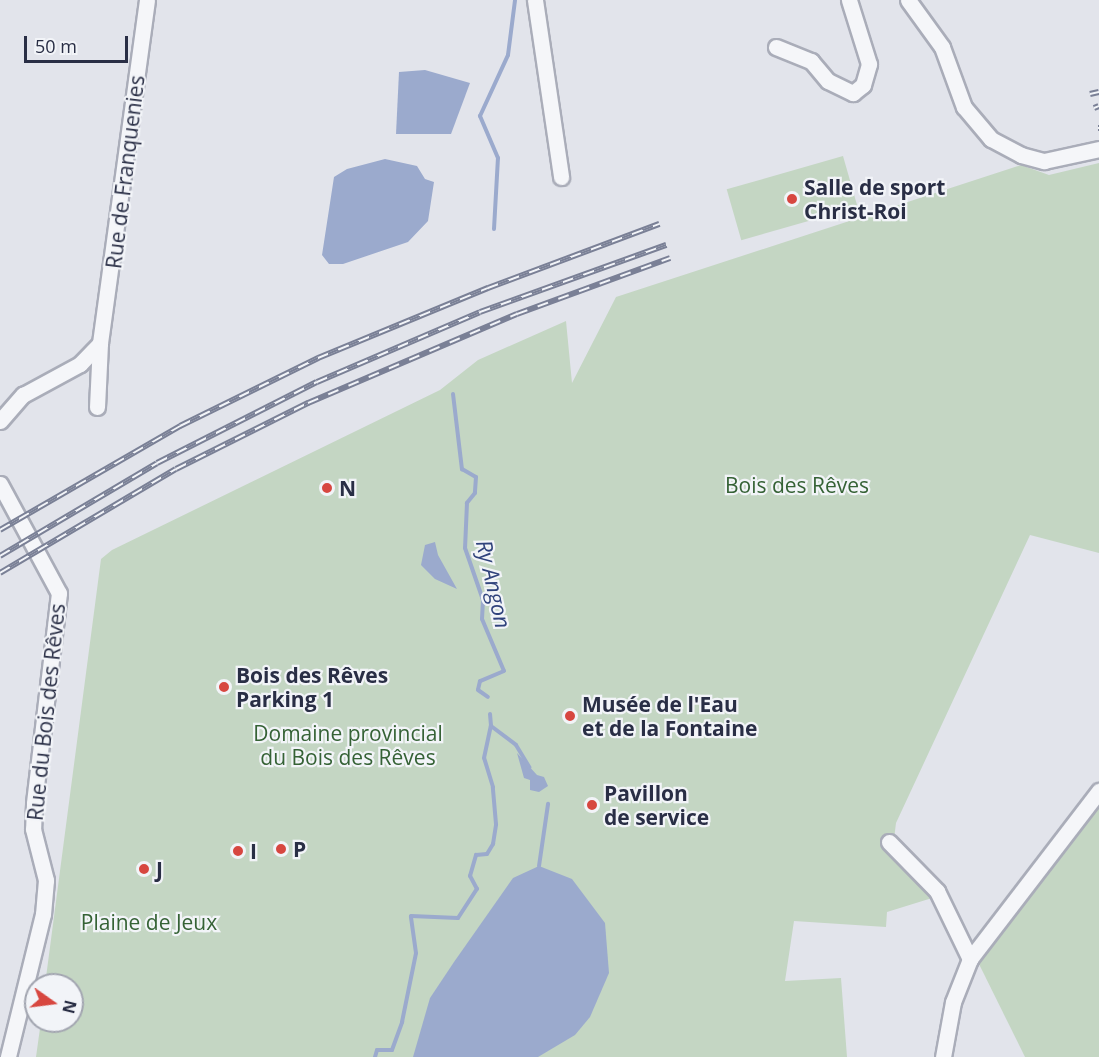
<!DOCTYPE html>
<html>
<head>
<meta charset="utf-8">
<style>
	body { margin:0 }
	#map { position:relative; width:1099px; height:1057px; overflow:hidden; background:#e2e4eb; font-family:"Open Sans",sans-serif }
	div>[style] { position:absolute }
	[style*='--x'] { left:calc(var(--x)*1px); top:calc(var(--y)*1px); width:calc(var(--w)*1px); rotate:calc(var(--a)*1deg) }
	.green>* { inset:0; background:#c4d6c3; transform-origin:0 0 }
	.water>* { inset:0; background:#9baacd }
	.stream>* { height:4px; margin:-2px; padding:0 2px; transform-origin:2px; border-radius:2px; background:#9baacd }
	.roads { filter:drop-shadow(2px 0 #aaadb9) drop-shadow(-2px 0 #aaadb9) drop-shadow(0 2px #aaadb9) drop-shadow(0 -2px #aaadb9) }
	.minor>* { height:15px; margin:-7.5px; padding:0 7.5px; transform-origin:7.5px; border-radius:7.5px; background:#f5f6f9 }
	.rail>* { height:6px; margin-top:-3px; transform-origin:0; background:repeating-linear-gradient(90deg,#f2f4f8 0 11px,#7a8096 0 22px); box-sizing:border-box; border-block:2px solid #7a8096 }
	.dots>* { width:16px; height:16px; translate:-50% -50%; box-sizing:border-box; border:3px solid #f2f4f8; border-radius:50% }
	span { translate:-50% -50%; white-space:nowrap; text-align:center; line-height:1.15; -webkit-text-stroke:4.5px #f2f4f8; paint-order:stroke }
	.street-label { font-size:21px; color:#292e45 }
	.poi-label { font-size:21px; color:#292e45; font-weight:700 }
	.left { translate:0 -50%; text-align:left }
	.park-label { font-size:21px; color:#356235 }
	.water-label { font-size:22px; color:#30437c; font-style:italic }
	.north { position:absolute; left:24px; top:973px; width:60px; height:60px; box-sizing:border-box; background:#f2f4f8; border:2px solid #a2a5b0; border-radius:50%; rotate:104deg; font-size:16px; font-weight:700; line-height:24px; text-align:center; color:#292e45 }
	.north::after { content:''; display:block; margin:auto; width:21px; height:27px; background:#d74740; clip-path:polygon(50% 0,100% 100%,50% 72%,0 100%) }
	.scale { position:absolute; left:24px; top:36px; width:104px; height:27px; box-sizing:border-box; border:3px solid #292e45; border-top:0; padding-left:8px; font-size:18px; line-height:21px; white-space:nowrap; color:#292e45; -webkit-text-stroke:4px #f2f4f8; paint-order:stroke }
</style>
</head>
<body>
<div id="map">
	<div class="green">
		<div style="left:843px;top:156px;width:53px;height:121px;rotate:74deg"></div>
		<div style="clip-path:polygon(1099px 163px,1099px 553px,1030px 535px,896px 823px,894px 839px,945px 894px,887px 912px,886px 927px,794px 921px,785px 981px,841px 978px,847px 1057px,36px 1057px,41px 1021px,72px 1021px,72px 985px,45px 985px,101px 559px,112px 550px,440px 390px,478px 360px,566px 321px,572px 383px,616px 297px,1021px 165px,1049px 175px)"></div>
		<div style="clip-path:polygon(1099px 781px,1099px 1057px,1025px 1057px,977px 960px)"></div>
	</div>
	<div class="water">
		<div style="clip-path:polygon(425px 70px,470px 83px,451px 134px,396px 134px,399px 72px)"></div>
		<div style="clip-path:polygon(385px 159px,417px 166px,425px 179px,434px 182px,428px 221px,408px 242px,343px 264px,329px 264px,322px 255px,334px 177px,347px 169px)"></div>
		<div style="clip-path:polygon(435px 542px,438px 555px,457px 589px,435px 579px,421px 565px,425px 545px)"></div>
		<div style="clip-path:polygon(517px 753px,537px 775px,544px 777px,548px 786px,539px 792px,530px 790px,530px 780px,524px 778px)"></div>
		<div style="clip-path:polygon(539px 866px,572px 879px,605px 923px,609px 973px,590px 1017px,575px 1035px,538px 1057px,413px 1057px,430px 998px,454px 962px,513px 878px)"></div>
	</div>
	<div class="stream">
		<div style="--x:494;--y:229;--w:71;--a:-86.8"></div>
		<div style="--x:498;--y:158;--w:46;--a:-113.2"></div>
		<div style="--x:480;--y:116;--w:67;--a:-65.3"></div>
		<div style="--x:508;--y:55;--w:55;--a:-82.7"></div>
		<div style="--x:453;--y:394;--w:76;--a:83.2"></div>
		<div style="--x:462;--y:469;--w:16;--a:30"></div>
		<div style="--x:476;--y:477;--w:16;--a:94"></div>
		<div style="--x:475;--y:493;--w:13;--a:129"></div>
		<div style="--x:467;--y:503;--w:45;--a:92.5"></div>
		<div style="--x:465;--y:548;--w:55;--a:70.9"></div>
		<div style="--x:483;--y:600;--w:19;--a:93"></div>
		<div style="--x:482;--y:619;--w:56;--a:67.1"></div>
		<div style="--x:504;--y:671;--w:26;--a:157"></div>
		<div style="--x:480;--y:681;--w:9;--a:103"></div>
		<div style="--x:478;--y:690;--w:12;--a:35"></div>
		<div style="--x:490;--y:714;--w:12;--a:85"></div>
		<div style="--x:491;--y:726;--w:31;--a:37"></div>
		<div style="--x:516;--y:745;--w:26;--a:59"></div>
		<div style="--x:539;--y:866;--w:63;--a:-81.7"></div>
		<div style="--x:375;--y:1057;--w:7;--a:-74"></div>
		<div style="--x:377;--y:1050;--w:15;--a:0"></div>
		<div style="--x:392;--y:1050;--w:30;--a:-70"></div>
		<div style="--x:402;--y:1022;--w:70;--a:-78.5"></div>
		<div style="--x:416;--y:953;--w:37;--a:-98"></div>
		<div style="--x:411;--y:916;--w:47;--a:2.4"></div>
		<div style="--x:458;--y:918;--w:35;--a:-57"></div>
		<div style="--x:477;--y:889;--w:15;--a:-118"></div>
		<div style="--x:470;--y:876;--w:22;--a:-74"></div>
		<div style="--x:476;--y:855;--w:11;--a:-5"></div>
		<div style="--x:487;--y:854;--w:12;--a:-59"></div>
		<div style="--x:493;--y:844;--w:20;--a:-81"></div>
		<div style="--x:496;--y:824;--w:37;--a:-95"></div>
		<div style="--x:493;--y:787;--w:30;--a:-107"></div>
		<div style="--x:484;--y:758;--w:33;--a:-78"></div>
	</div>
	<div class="roads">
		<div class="minor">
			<div style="--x:535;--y:0;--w:179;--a:81.6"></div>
			<div style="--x:908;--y:0;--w:58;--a:54.1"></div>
			<div style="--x:942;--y:47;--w:64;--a:69.9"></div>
			<div style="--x:964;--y:107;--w:42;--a:49.8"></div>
			<div style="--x:991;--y:139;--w:34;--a:28"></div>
			<div style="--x:1021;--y:155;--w:24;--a:15"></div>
			<div style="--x:1044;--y:161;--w:56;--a:-12.3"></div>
			<div style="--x:776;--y:47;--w:38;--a:22"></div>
			<div style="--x:811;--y:61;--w:26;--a:50"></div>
			<div style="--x:828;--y:81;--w:28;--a:26"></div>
			<div style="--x:853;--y:93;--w:13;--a:-39"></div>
			<div style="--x:863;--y:85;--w:22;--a:-74"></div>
			<div style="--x:869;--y:64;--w:67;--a:-107.4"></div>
			<div style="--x:97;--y:407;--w:64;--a:-87.3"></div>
			<div style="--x:100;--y:343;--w:346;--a:-82.2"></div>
			<div style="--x:0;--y:421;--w:35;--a:-49"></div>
			<div style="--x:23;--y:395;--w:65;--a:-28.5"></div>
			<div style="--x:80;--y:364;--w:29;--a:-46"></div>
			<div style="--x:0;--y:484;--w:124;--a:61.6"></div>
			<div style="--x:59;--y:593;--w:212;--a:96.8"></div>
			<div style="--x:34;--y:804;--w:25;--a:92"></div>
			<div style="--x:33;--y:829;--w:53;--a:75.7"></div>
			<div style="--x:46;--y:880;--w:34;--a:95"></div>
			<div style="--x:43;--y:914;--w:147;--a:103.8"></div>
			<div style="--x:889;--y:842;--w:69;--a:45.6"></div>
			<div style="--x:937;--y:891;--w:76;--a:64.1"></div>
			<div style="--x:943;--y:1057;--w:56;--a:-79.7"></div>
			<div style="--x:953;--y:1002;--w:46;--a:-68.4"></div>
			<div style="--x:970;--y:959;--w:212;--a:-52.5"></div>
		</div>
	</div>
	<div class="rail">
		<div style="--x:1090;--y:94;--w:9;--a:-13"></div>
		<div style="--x:1094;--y:108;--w:5;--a:-22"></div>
		<div style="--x:1098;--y:128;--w:1;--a:0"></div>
		<div style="--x:0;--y:530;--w:208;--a:-30"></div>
		<div style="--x:180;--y:426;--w:154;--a:-26.2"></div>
		<div style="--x:318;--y:358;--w:184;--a:-22.4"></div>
		<div style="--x:488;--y:288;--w:183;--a:-20.5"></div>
		<div style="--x:0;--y:556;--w:182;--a:-30.6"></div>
		<div style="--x:157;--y:463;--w:179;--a:-26.9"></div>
		<div style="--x:317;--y:382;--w:177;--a:-23.2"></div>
		<div style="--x:480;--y:312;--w:198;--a:-19.8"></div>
		<div style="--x:0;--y:573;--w:204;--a:-30.6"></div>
		<div style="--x:176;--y:469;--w:148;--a:-26.6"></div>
		<div style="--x:308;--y:403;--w:227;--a:-23.1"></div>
		<div style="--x:517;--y:314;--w:163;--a:-20.1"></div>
	</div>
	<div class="dots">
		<div style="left:792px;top:199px;background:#d74740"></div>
		<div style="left:327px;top:488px;background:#d74740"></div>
		<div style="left:224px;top:687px;background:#d74740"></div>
		<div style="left:570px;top:716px;background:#d74740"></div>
		<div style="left:592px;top:805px;background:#d74740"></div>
		<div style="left:281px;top:849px;background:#d74740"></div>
		<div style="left:238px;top:851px;background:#d74740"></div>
		<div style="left:144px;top:869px;background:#d74740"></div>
	</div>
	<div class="street-label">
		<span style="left:125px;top:172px;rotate:-83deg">Rue de Franquenies</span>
		<span style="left:46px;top:712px;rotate:-84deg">Rue du Bois des Rêves</span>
	</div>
	<div class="poi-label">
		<span class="left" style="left:804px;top:199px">Salle de sport<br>Christ-Roi</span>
		<span class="left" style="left:339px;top:488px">N</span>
		<span class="left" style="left:236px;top:687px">Bois des Rêves<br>Parking 1</span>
		<span class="left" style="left:582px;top:716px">Musée de l'Eau<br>et de la Fontaine</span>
		<span class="left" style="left:604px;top:805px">Pavillon<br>de service</span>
		<span class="left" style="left:293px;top:849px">P</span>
		<span class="left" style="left:250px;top:851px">I</span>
		<span class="left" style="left:156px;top:869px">J</span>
	</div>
	<div class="park-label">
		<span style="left:797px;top:485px">Bois des Rêves</span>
		<span style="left:348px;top:745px">Domaine provincial<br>du Bois des Rêves</span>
		<span style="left:149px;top:922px">Plaine de Jeux</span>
	</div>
	<div class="water-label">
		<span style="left:494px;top:584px;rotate:77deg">Ry Angon</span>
	</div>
	<div class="north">N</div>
	<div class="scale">50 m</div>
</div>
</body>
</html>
